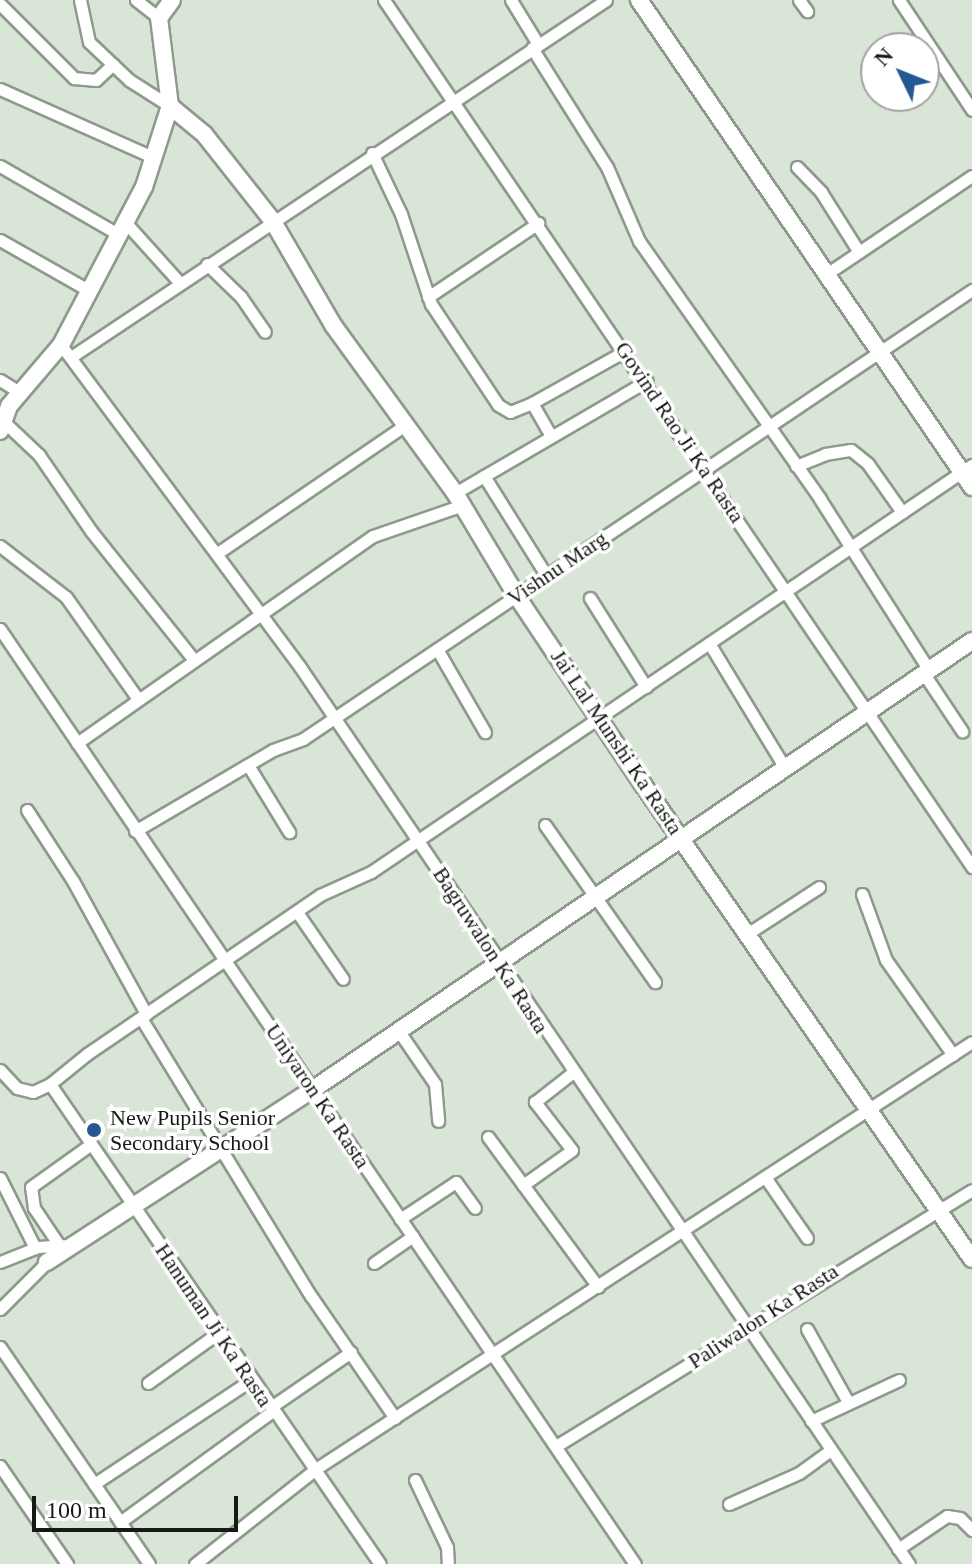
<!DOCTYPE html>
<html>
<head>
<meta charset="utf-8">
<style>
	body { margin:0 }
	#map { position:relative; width:972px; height:1564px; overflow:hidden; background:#d9e6d7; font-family:"Times New Roman",serif }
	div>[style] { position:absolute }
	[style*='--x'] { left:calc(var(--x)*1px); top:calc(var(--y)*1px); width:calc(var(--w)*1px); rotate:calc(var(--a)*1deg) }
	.roads { filter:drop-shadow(2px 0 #8d9a8c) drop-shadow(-2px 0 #8d9a8c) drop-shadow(0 2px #8d9a8c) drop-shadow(0 -2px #8d9a8c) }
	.street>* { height:11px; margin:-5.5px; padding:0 5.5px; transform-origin:5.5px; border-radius:5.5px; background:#fff }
	.secondary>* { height:16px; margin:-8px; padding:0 8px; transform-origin:8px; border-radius:8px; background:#fff }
	.dots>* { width:22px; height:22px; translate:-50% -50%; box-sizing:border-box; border:4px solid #fff; border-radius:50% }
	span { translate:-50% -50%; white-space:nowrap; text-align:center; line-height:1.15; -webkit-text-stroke:7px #fff; paint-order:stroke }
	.street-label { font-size:22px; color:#161a15 }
	.poi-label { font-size:22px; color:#161a15 }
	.left { translate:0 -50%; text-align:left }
	.north { position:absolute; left:860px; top:32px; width:80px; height:80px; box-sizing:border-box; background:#fff; border:2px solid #a2a3a1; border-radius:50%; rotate:313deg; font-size:22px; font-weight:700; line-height:32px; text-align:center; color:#161a15 }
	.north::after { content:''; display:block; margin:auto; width:28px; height:36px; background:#245891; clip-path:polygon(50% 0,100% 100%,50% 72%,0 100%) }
	.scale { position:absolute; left:32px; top:1496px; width:206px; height:36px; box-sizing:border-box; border:4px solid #161a15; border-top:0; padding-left:10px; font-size:24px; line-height:28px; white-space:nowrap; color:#161a15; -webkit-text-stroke:6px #fff; paint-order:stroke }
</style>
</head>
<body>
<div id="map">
	<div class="roads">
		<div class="street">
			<div style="--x:80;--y:0;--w:43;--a:77.9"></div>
			<div style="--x:89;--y:42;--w:55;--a:43.5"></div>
			<div style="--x:129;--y:80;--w:49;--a:32.4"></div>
			<div style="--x:136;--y:0;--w:29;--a:38"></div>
			<div style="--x:384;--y:0;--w:1048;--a:55.85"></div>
			<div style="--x:511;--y:0;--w:52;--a:58.5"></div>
			<div style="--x:799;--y:0;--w:14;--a:54"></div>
			<div style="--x:899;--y:0;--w:132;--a:56.4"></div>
			<div style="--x:0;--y:4;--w:105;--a:45"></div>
			<div style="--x:74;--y:78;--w:22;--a:5"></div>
			<div style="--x:96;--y:80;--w:23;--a:-43"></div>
			<div style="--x:532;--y:48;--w:141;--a:57.8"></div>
			<div style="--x:607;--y:167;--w:81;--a:66.6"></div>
			<div style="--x:639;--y:241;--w:315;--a:54.9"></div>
			<div style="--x:820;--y:499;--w:203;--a:57.5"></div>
			<div style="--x:0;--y:89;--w:167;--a:24"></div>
			<div style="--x:372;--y:153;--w:68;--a:64.6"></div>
			<div style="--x:401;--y:214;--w:95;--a:71.6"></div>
			<div style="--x:431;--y:304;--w:121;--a:56.4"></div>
			<div style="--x:498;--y:405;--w:14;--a:30"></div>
			<div style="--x:510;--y:412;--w:24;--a:-22"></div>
			<div style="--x:532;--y:403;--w:107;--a:-29.2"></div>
			<div style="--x:0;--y:166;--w:136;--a:30"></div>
			<div style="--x:797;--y:167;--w:35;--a:46"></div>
			<div style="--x:821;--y:192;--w:71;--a:57.7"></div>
			<div style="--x:125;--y:222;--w:82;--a:48"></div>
			<div style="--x:0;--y:240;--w:101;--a:29.6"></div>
			<div style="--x:207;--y:264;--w:47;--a:44.1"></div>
			<div style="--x:241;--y:297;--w:42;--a:55.6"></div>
			<div style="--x:825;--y:275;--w:177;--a:-34"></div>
			<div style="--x:428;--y:297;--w:133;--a:-33.9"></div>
			<div style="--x:61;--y:345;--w:401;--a:53.4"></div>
			<div style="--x:300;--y:667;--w:1084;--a:55.83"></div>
			<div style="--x:71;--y:357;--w:643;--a:-33.71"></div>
			<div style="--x:0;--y:380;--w:22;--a:32"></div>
			<div style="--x:532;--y:403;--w:38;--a:60"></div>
			<div style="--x:3;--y:421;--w:50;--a:43.4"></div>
			<div style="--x:39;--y:455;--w:92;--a:55.6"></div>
			<div style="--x:91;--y:531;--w:165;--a:51.4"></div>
			<div style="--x:796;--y:466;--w:31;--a:-22"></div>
			<div style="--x:825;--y:454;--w:26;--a:-9"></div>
			<div style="--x:851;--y:450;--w:22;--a:39"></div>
			<div style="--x:868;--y:464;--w:59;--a:54.7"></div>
			<div style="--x:484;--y:476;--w:117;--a:57.9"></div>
			<div style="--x:455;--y:493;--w:222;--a:-30.3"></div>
			<div style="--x:0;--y:546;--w:83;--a:37.7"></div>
			<div style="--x:66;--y:597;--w:125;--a:54.8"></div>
			<div style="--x:219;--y:552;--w:224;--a:-34.3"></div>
			<div style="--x:590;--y:598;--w:105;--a:57.8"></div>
			<div style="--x:0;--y:629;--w:1130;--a:55.82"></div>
			<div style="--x:709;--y:643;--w:146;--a:58.7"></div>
			<div style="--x:437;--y:649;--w:96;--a:60"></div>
			<div style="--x:924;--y:674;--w:69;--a:56.3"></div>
			<div style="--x:77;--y:743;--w:361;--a:-35"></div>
			<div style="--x:373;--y:536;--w:95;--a:-19"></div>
			<div style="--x:248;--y:765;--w:79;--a:58.5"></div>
			<div style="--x:27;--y:810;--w:85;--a:57.1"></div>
			<div style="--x:73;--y:881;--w:152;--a:61.2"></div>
			<div style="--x:545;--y:825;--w:192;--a:55"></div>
			<div style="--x:135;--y:831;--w:160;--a:-30.4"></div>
			<div style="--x:273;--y:750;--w:32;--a:-20"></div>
			<div style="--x:303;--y:739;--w:806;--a:-33.87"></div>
			<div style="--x:862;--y:894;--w:70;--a:70"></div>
			<div style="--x:886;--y:960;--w:116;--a:54.8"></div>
			<div style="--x:297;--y:912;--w:81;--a:55.5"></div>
			<div style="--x:747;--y:934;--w:86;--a:-33.1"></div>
			<div style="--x:141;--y:1018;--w:326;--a:58.6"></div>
			<div style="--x:311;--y:1296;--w:148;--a:55.5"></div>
			<div style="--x:398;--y:1030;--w:65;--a:55.6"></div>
			<div style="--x:435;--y:1084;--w:37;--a:85"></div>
			<div style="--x:0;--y:1070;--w:25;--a:47"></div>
			<div style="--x:17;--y:1088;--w:16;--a:14"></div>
			<div style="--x:33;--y:1092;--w:19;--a:-25"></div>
			<div style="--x:50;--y:1084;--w:48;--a:-39"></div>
			<div style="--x:87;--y:1054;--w:282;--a:-34.3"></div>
			<div style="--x:320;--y:895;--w:56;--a:-24.3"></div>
			<div style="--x:371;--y:872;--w:726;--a:-34.11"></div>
			<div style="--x:50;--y:1084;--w:582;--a:55.49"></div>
			<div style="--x:488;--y:1137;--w:186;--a:53.7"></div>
			<div style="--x:765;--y:1177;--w:74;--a:55.5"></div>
			<div style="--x:0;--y:1178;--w:78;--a:63.4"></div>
			<div style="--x:523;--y:1185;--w:60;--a:-35.5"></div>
			<div style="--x:572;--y:1150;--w:61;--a:-127.6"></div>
			<div style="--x:535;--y:1102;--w:47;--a:-38.1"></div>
			<div style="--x:400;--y:1219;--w:67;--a:-33.5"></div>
			<div style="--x:456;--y:1182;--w:32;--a:54"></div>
			<div style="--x:59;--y:1245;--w:45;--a:-124"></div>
			<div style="--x:34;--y:1208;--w:21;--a:-98"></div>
			<div style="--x:31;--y:1187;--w:74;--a:-35.6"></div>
			<div style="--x:0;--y:1262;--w:41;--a:-21.5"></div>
			<div style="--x:38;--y:1247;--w:26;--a:-4"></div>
			<div style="--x:374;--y:1263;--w:47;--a:-34.7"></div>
			<div style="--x:0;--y:1309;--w:66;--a:-45"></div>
			<div style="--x:807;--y:1329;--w:84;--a:60.7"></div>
			<div style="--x:0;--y:1347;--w:263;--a:55.5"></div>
			<div style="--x:148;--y:1383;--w:86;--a:-35.5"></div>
			<div style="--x:271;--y:1407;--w:97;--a:-34.5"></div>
			<div style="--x:811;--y:1421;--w:97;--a:-25"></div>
			<div style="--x:556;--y:1446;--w:488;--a:-31.6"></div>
			<div style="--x:0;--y:1466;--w:119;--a:55.6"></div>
			<div style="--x:415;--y:1480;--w:74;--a:64.5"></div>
			<div style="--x:447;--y:1547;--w:17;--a:87"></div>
			<div style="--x:94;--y:1484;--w:188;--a:-33.5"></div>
			<div style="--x:729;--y:1504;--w:77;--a:-23.9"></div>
			<div style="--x:799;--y:1473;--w:39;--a:-36"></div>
			<div style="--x:120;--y:1522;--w:189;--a:-36"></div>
			<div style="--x:898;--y:1549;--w:59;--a:-34"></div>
			<div style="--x:947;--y:1516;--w:13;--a:9"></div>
			<div style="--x:960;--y:1518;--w:17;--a:45"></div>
			<div style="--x:195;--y:1564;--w:155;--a:-38.2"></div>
			<div style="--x:317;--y:1468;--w:781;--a:-33.04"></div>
		</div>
		<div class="secondary">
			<div style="--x:639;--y:0;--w:590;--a:55.64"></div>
			<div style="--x:170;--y:106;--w:44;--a:39.5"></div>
			<div style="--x:204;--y:134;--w:110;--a:51.7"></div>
			<div style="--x:272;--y:220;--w:121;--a:59.8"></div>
			<div style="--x:333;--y:325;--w:208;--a:54"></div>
			<div style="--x:455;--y:493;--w:119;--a:59.1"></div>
			<div style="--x:516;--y:595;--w:226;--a:56.2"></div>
			<div style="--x:642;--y:783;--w:579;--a:55.27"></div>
			<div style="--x:0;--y:431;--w:27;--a:-70"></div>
			<div style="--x:9;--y:406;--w:80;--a:-49.6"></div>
			<div style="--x:61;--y:345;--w:178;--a:-62.3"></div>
			<div style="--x:144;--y:187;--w:85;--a:-72.2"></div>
			<div style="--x:170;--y:106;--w:89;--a:-97.1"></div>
			<div style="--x:159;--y:18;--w:22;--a:-54"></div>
			<div style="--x:47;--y:1262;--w:316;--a:-33"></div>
			<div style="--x:312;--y:1090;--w:798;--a:-34.23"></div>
		</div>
	</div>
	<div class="dots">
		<div style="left:94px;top:1130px;background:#245891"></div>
	</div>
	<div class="street-label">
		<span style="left:680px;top:432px;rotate:56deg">Govind Rao Ji Ka Rasta</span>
		<span style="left:557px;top:568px;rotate:-34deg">Vishnu Marg</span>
		<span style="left:617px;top:742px;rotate:56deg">Jai Lal Munshi Ka Rasta</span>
		<span style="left:491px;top:950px;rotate:57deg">Bagruwalon Ka Rasta</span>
		<span style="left:318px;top:1096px;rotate:56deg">Uniyaron Ka Rasta</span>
		<span style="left:763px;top:1316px;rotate:-33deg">Paliwalon Ka Rasta</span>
		<span style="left:214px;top:1325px;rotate:56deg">Hanuman Ji Ka Rasta</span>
	</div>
	<div class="poi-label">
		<span class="left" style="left:110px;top:1130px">New Pupils Senior<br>Secondary School</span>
	</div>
	<div class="north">N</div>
	<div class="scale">100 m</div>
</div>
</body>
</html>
